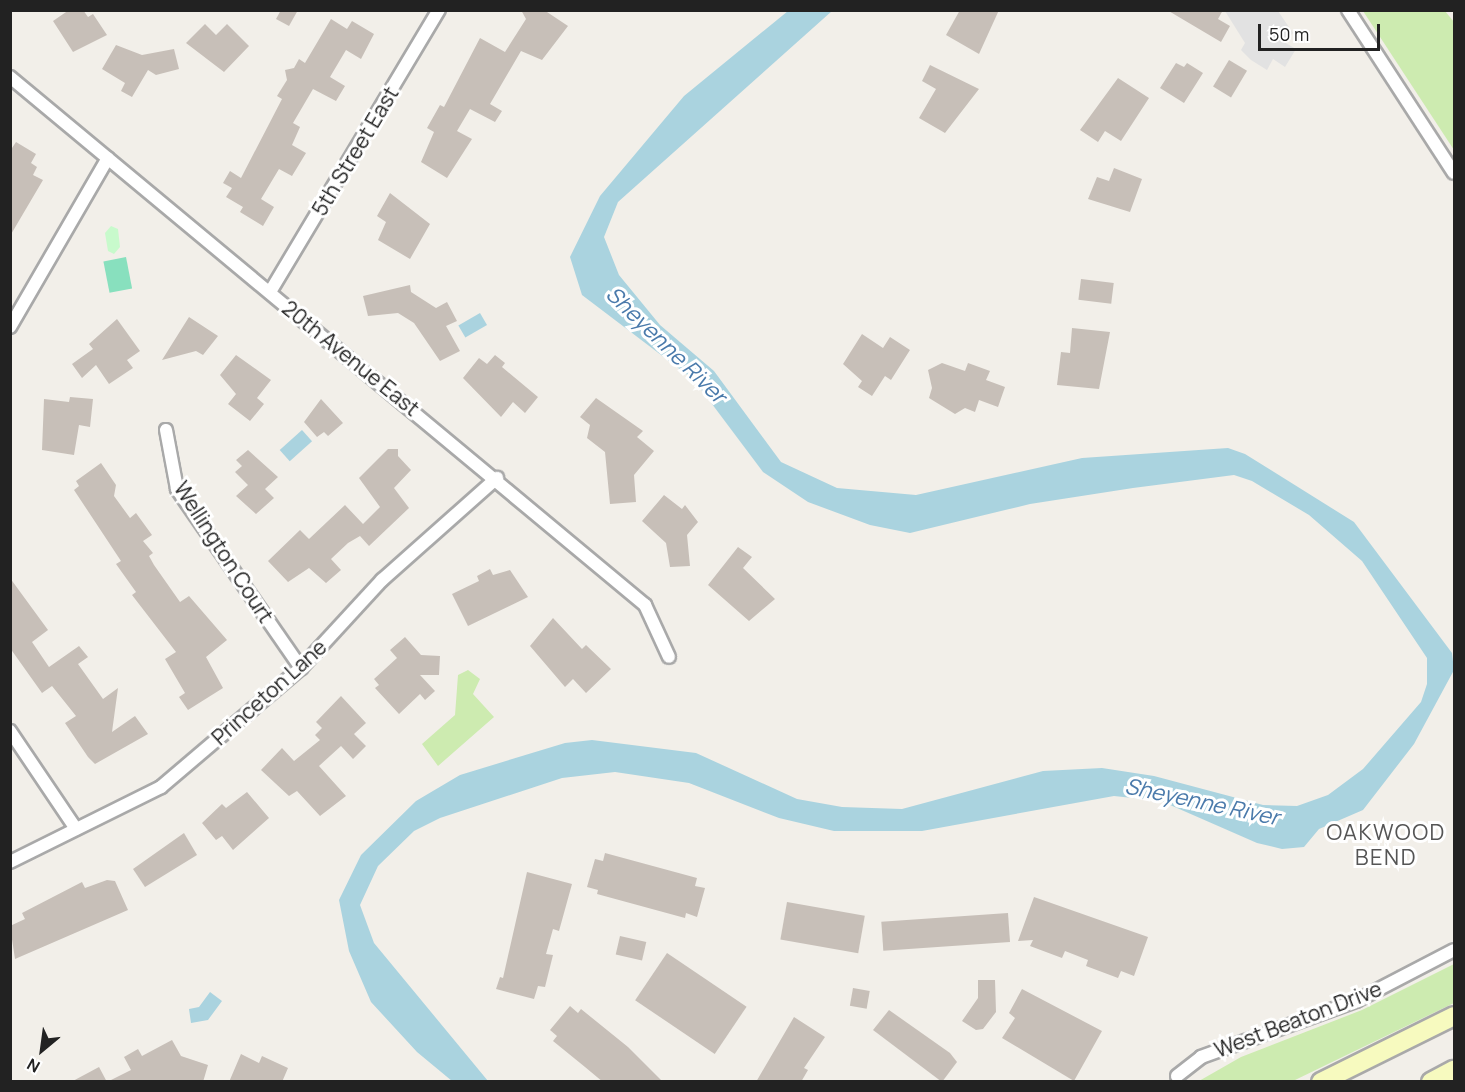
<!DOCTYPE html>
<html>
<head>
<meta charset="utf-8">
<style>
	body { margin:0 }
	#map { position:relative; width:1465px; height:1092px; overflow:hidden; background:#f2efe9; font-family:Manrope,sans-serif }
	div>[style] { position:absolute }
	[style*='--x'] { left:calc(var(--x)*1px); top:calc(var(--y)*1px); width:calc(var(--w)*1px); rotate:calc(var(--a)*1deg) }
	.grass>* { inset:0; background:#cdebb0 }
	.park>* { inset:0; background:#c8facc }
	.pitch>* { inset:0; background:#88e0be; transform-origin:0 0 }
	.parking>* { inset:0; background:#e2e2e2 }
	.water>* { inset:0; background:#aad3df; transform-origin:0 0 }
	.building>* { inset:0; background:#c7bfb8; transform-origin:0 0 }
	.roads { filter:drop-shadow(2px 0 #a9a9a9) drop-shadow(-2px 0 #a9a9a9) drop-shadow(0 2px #a9a9a9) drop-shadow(0 -2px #a9a9a9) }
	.street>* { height:12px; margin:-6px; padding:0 6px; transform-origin:6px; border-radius:6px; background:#fff }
	.secondary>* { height:18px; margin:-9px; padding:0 9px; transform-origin:9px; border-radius:9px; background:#f7fabf }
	span { translate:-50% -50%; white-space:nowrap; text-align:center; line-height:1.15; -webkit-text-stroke:6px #fff; paint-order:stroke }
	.street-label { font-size:21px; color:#222 }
	.water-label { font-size:22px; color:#4a7aab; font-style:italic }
	.neighbourhood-label { font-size:22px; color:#555; letter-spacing:1.5px }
	.frame { position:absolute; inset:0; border:12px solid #222; pointer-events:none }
	.north { position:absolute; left:12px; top:1020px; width:60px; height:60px; -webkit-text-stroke:4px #fff; paint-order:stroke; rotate:209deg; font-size:16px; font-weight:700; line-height:24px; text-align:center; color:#222 }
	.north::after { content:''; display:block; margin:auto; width:21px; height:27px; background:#222; clip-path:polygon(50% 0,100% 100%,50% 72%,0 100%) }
	.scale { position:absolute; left:1258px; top:24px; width:122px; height:27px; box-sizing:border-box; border:3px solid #222; border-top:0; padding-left:8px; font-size:18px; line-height:21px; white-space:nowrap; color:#222; -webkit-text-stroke:4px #fff; paint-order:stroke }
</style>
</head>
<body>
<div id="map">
	<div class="grass">
		<div style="clip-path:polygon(1363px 11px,1445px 11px,1454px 22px,1454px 150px)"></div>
		<div style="clip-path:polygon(468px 670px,480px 679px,473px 694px,494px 717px,438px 766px,422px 744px,455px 715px,458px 675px)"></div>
		<div style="clip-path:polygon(1454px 964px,1454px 1003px,1293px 1081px,1199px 1081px,1241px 1057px,1362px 1010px)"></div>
	</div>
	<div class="park">
		<div style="clip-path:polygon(111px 226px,118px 229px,120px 247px,114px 254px,108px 251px,105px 233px)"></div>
	</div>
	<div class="pitch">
		<div style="left:126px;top:257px;width:32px;height:23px;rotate:79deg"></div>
	</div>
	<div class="parking">
		<div style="clip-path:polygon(1225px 11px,1278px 11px,1293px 33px,1284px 42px,1296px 49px,1285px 67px,1273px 59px,1267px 70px,1251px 60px,1241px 50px,1245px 43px)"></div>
	</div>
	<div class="water">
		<div style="clip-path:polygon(788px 11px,832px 11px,618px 202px,604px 237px,619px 275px,660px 325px,714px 371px,781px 462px,837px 488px,916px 495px,1082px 458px,1228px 448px,1245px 454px,1354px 522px,1452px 653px,1454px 670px,1414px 744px,1363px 810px,1319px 829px,1304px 847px,1282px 849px,1257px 843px,1161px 801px,1114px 796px,922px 831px,834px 831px,779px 818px,689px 783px,615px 772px,562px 778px,440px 818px,414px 831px,378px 866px,360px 905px,374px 943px,488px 1081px,452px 1081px,417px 1052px,371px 1002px,349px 951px,339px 900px,361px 855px,416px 801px,460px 775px,565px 743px,592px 740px,696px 753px,797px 799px,842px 807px,902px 809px,1043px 771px,1102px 768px,1154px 776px,1263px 805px,1297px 806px,1328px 795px,1363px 769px,1421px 702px,1427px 684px,1427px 658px,1362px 561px,1309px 515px,1252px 481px,1234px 475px,1133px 488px,1030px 504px,910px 533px,870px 525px,808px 502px,763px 472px,694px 380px,582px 295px,570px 257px,600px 196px,684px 96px)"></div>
		<div style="left:480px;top:313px;width:14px;height:25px;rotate:60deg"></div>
		<div style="left:302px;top:430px;width:15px;height:30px;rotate:48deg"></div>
		<div style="clip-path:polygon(210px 992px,222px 1001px,208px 1020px,191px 1023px,189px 1009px,199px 1007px)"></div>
	</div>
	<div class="building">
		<div style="clip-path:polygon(69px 10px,83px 10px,88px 17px,93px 14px,107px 35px,73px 52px,53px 21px)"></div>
		<div style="clip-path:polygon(281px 10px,298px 10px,289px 26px,276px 19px)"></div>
		<div style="clip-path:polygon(521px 10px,544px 10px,568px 26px,542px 60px,521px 51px,490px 104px,502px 111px,495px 122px,470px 109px,457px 131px,472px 139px,447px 178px,421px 162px,434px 132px,427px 128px,440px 105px,444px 107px,480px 38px,505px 52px,526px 19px)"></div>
		<div style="clip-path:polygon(960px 10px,999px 10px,979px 54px,946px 35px)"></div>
		<div style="clip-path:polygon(1167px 10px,1223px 10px,1218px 19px,1230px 26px,1221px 42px)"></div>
		<div style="clip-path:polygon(331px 19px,347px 29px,352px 21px,374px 34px,361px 59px,346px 50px,330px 77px,345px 86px,336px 101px,313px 89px,293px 123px,300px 127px,292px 145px,306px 153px,292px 176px,279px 169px,261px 199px,274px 207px,263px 226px,240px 212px,243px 207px,226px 197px,232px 188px,223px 183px,230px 171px,241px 178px,282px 99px,277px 96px,287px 80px,285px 70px,294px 68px,299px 59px,305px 63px)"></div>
		<div style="clip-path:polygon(205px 24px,216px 35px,227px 24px,249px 46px,224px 72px,186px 43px)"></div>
		<div style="clip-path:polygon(116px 45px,142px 55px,174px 49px,179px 69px,156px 75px,148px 70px,132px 97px,121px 91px,125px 83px,102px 69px)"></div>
		<div style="left:1229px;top:60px;width:21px;height:31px;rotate:31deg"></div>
		<div style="clip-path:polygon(1176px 63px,1184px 67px,1187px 63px,1203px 73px,1184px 103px,1160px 88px)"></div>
		<div style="clip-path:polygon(930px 65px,979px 89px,945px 133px,919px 118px,936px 89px,922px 81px)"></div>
		<div style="clip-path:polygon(1118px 78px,1149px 98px,1121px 141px,1105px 131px,1098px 142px,1080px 130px)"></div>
		<div style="clip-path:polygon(16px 142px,36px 154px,31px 163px,37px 167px,33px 175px,43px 180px,10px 236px,10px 151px)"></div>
		<div style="clip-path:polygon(1114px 168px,1142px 179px,1130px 212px,1088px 199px,1097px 177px,1109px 181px)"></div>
		<div style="clip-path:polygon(390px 193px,430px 224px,410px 259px,378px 240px,386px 222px,377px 216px)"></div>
		<div style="left:1081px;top:279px;width:33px;height:21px;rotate:7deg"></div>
		<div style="clip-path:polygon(410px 285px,411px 292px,436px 308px,447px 302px,457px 321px,446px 326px,460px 351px,440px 361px,414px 323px,398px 313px,368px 316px,363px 296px)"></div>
		<div style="clip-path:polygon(189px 317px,218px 336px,203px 355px,196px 351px,162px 360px)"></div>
		<div style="clip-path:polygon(117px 319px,140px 351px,127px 360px,133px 368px,109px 384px,96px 365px,82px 378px,72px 364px,93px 349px,89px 344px)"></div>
		<div style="clip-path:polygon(1072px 328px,1110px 332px,1099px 389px,1057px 385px,1061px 352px,1070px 353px)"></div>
		<div style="clip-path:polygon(862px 334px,883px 348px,890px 337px,910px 350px,891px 380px,885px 376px,872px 396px,858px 387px,862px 381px,843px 364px)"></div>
		<div style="clip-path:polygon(236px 355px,271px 380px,257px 398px,264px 404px,250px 421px,228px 404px,236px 394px,220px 375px)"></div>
		<div style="clip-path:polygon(495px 355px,505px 363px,502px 367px,538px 397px,525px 413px,513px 402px,501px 417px,463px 378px,479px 358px,487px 364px)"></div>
		<div style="clip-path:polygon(942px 363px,965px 371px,968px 363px,990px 371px,986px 380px,1005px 387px,998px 407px,979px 400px,975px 412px,965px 408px,955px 414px,929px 398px,932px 388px,928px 370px)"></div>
		<div style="clip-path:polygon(70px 397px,93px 399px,90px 427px,79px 425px,74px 455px,42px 450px,44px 399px,69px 402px)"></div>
		<div style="clip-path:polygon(596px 398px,643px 431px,637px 437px,654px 451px,634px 475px,636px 502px,610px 504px,605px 452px,587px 438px,590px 425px,580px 417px)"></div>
		<div style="clip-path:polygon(321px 399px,343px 423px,328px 436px,324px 432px,317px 437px,304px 422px)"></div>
		<div style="clip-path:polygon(388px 449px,398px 449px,398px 456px,411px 470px,394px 488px,409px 508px,369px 546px,360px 536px,348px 543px,331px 559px,341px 570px,326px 583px,309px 568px,288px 582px,268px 561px,300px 530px,309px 539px,345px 505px,363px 524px,380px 507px,359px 478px)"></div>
		<div style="clip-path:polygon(248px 450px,278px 477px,265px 489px,274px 498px,256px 514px,236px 496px,248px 485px,235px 472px,242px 466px,236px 460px)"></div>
		<div style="clip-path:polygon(101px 463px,116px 485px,114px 496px,130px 518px,136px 513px,152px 535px,143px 541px,153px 553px,149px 556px,154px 565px,180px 602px,189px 596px,227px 640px,206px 657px,223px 688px,188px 710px,179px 697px,185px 693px,165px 659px,176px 652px,132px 595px,136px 592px,116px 564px,121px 561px,74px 490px,79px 486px,76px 481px)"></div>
		<div style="clip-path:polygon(664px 495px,682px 509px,685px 505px,698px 522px,687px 535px,690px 566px,670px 567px,666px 543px,642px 521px)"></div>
		<div style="clip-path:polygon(738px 547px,752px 557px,743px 568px,775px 599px,749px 621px,708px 585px)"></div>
		<div style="clip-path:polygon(490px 569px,493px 575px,510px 570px,528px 597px,468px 626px,452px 594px,479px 581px,477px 576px)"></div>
		<div style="clip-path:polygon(10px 578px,48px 630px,32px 642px,49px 667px,79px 646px,88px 657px,78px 664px,103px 699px,118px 688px,112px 732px,135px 716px,148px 734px,95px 764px,88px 757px,65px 723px,76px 716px,52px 686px,42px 693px,10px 648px)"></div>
		<div style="clip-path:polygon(553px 618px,582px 649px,586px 645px,611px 669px,586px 693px,573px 679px,565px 687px,530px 646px)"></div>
		<div style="clip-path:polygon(405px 637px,421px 655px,440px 656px,439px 675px,420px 675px,435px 691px,425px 700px,420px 694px,399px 714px,375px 688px,379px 685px,374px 679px,397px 658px,390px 650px)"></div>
		<div style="clip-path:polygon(341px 696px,366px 723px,354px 734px,366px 746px,353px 759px,341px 746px,319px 766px,346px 796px,320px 816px,297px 791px,289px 796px,261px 770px,282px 748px,294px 761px,320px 740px,315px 735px,322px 728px,316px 722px)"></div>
		<div style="clip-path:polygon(247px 792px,269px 818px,233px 850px,222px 836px,216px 840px,202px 823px,222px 804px,226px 808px)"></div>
		<div style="clip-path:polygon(184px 833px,197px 855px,145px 887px,133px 869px)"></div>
		<div style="clip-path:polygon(605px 853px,697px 878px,695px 886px,705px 888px,697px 917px,686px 913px,685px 918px,597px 894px,598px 890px,587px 887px,595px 859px,603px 861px)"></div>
		<div style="clip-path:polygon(527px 872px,572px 884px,559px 931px,553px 929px,546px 954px,553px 955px,545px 987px,538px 986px,534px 999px,496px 989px,500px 977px,503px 978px)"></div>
		<div style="clip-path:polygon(107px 880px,115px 881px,128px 910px,15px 959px,10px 926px,25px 919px,22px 913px,82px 882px,85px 888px)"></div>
		<div style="clip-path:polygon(1034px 897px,1148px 937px,1134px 976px,1121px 971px,1118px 978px,1086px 966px,1088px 960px,1065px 951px,1062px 958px,1030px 946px,1033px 940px,1018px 941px)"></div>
		<div style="left:787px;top:902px;width:79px;height:38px;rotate:10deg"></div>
		<div style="left:1008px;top:913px;width:29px;height:127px;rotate:86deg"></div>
		<div style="left:620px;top:936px;width:27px;height:19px;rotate:13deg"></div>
		<div style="left:667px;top:953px;width:96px;height:57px;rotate:34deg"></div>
		<div style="clip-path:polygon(978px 980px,995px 980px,996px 1012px,983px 1029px,976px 1030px,962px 1021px,978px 998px)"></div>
		<div style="left:853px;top:988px;width:17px;height:18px;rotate:10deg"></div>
		<div style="clip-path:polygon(1022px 989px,1102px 1031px,1074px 1081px,1002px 1038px,1015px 1018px,1009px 1013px)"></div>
		<div style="clip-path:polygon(570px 1006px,578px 1013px,581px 1009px,628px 1047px,663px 1082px,603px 1082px,585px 1067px,553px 1041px,557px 1036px,550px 1030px)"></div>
		<div style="clip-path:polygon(889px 1010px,950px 1053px,957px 1062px,942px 1082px,873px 1030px)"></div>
		<div style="clip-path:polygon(794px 1017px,825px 1037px,804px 1068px,808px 1070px,801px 1082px,756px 1082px)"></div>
		<div style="clip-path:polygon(172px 1040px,181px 1056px,208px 1065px,203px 1082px,107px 1082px,131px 1070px,124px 1057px,138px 1049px,142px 1056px)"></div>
		<div style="clip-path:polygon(241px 1054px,259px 1063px,262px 1056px,288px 1068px,282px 1082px,229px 1082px)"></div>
		<div style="clip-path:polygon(99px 1067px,107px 1082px,71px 1082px)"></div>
	</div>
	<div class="roads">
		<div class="street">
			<div style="--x:1348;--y:10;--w:194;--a:57"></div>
			<div style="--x:10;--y:77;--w:826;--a:39.74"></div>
			<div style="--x:645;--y:605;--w:57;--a:65.2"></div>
			<div style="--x:270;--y:292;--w:329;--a:-59.1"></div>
			<div style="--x:10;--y:327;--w:195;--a:-59.9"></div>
			<div style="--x:166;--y:430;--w:60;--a:79.4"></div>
			<div style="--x:177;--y:489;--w:218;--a:55.3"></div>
			<div style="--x:10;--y:731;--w:118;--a:56"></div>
			<div style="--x:10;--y:862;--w:169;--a:-26.4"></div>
			<div style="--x:161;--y:787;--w:184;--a:-40.4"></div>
			<div style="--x:301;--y:668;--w:120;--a:-47.4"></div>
			<div style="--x:382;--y:580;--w:154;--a:-41.6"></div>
			<div style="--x:1177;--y:1076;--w:31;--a:-38"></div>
			<div style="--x:1201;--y:1057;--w:165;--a:-19.9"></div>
			<div style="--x:1356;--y:1001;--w:110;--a:-27.5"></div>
		</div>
		<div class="secondary">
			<div style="--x:1321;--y:1082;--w:148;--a:-26.4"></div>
			<div style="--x:1431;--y:1082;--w:26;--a:-28"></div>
		</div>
	</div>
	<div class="street-label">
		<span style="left:355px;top:151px;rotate:-59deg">5th Street East</span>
		<span style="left:351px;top:358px;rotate:39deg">20th Avenue East</span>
		<span style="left:224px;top:552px;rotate:57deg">Wellington Court</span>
		<span style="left:269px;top:692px;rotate:-42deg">Princeton Lane</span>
		<span style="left:1298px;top:1019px;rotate:-21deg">West Beaton Drive</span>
	</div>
	<div class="water-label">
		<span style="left:666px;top:345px;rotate:44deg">Sheyenne River</span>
		<span style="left:1202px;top:802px;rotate:12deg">Sheyenne River</span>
	</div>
	<div class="neighbourhood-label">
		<span style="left:1386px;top:845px">OAKWOOD<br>BEND</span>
	</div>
	<div class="frame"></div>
	<div class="north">N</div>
	<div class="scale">50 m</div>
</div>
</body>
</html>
